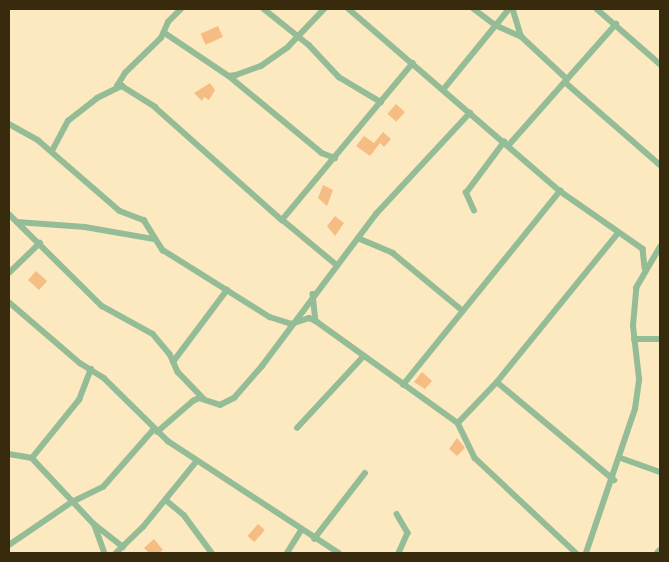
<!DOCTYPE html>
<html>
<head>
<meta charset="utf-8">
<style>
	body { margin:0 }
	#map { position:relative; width:669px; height:562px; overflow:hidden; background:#fce9bf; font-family:"PT Sans Narrow",sans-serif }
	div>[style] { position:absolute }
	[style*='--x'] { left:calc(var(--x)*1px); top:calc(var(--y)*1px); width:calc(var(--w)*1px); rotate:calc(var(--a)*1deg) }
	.building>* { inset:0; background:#f5bd83; transform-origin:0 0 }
	.street>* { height:5.5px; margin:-2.75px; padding:0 2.75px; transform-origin:2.75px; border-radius:2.75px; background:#94bd97 }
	span { translate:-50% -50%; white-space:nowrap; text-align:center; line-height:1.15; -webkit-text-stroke:4.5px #fef8ea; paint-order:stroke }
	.frame { position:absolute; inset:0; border:10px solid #382b0d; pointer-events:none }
</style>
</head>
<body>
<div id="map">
	<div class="building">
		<div style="left:218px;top:26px;width:12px;height:19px;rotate:66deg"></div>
		<div style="clip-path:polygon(210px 83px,215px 90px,209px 100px,204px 97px,202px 101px,194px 93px)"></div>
		<div style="left:396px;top:104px;width:12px;height:13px;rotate:42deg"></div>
		<div style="clip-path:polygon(383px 132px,391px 139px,384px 147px,380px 143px,370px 156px,356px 146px,364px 136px,374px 143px)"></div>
		<div style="clip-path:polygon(323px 185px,333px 190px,327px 206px,318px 198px)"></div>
		<div style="clip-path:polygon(335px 216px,344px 223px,335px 236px,327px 226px)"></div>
		<div style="left:36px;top:271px;width:15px;height:12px;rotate:42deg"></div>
		<div style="clip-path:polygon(422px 372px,432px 381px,425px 389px,414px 382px)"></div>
		<div style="clip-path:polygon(457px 438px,465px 448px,457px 456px,449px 449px)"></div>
		<div style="left:258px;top:524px;width:9px;height:16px;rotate:41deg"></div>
		<div style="clip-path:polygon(154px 539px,163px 550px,159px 553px,149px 553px,144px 548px)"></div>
	</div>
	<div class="street">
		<div style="--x:264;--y:9;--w:58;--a:38.7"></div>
		<div style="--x:309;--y:45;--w:44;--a:46.8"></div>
		<div style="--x:339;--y:77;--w:49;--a:30.8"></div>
		<div style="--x:349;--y:9;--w:279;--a:40.8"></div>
		<div style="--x:560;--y:191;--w:101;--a:34.9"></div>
		<div style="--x:643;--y:249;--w:19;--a:84"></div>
		<div style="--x:474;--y:9;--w:26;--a:37"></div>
		<div style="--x:495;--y:25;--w:30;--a:24"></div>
		<div style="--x:522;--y:37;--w:62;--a:43"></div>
		<div style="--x:513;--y:9;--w:27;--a:73"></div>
		<div style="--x:597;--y:9;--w:84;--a:41.1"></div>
		<div style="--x:165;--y:33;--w:77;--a:33.9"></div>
		<div style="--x:229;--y:76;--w:7;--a:-8"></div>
		<div style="--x:236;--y:75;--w:27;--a:-20"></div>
		<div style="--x:261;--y:66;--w:33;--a:-35"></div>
		<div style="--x:288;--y:47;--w:52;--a:-46.5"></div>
		<div style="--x:229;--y:76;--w:121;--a:39.6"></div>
		<div style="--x:322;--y:153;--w:14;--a:21"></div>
		<div style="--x:565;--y:82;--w:126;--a:41.1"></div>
		<div style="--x:117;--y:86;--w:15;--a:-58"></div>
		<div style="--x:125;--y:73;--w:50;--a:-44.2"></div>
		<div style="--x:161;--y:38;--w:17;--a:-66"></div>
		<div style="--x:168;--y:22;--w:18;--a:-45"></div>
		<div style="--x:443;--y:90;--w:104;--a:-50.8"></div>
		<div style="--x:9;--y:124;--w:33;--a:29"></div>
		<div style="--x:38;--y:140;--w:108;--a:40.9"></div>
		<div style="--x:120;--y:211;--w:26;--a:21"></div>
		<div style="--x:144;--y:220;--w:36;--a:58"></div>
		<div style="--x:163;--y:250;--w:126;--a:32.1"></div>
		<div style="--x:270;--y:317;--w:22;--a:18"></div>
		<div style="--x:291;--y:324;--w:19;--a:-18"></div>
		<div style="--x:309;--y:318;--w:8;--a:23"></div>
		<div style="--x:316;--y:321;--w:175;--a:35.7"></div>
		<div style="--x:458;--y:423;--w:39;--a:64"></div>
		<div style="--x:475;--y:458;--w:139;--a:43.2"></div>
		<div style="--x:508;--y:146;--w:163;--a:-48.5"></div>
		<div style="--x:52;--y:151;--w:34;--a:-62"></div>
		<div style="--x:68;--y:121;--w:37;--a:-38"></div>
		<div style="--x:97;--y:98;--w:28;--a:-26"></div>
		<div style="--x:122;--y:86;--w:39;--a:32"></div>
		<div style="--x:155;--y:107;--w:170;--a:41.7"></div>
		<div style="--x:474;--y:211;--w:20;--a:-114"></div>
		<div style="--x:466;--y:193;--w:64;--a:-53.3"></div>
		<div style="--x:9;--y:214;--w:131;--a:44.7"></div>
		<div style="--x:102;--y:306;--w:58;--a:28.8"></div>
		<div style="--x:153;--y:334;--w:26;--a:50"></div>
		<div style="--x:170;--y:354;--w:20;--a:66"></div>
		<div style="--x:178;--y:372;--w:37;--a:46"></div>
		<div style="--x:17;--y:222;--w:68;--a:4.2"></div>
		<div style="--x:85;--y:227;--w:70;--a:9.9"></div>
		<div style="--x:358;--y:238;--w:38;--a:23"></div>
		<div style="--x:393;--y:253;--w:89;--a:39.6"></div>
		<div style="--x:336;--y:265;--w:70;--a:-140.2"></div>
		<div style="--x:282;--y:220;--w:204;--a:-50.2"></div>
		<div style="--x:9;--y:273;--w:43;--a:-44.1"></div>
		<div style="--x:313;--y:294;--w:27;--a:84"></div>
		<div style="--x:9;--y:302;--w:94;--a:40.7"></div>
		<div style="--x:80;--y:363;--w:28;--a:32"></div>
		<div style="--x:104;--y:378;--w:90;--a:44.5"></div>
		<div style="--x:168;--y:441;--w:204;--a:33.2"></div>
		<div style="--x:634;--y:339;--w:26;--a:0"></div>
		<div style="--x:173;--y:362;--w:90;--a:-53.1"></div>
		<div style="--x:497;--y:382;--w:192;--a:-50.9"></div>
		<div style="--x:403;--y:385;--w:250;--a:-51"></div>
		<div style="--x:458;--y:423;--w:57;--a:-46.4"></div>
		<div style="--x:497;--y:382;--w:153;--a:39.9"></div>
		<div style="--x:297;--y:428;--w:98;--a:-47.1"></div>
		<div style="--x:157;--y:432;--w:48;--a:-40.7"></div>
		<div style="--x:193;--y:401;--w:7;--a:-27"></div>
		<div style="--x:199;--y:398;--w:22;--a:18"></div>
		<div style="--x:220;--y:405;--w:16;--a:-27"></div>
		<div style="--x:234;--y:398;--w:43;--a:-48.8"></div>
		<div style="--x:262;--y:366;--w:190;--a:-53.1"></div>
		<div style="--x:376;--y:214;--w:138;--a:-47.1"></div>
		<div style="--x:9;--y:454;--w:23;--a:10"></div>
		<div style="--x:32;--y:458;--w:91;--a:46.8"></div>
		<div style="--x:94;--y:524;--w:37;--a:38"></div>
		<div style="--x:32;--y:458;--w:75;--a:-51"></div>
		<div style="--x:79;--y:400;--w:33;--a:-69"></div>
		<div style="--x:621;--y:458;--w:41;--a:19.7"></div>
		<div style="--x:166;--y:500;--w:23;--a:40"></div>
		<div style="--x:184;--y:515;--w:47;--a:53.6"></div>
		<div style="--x:397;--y:514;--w:22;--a:60"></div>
		<div style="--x:408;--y:533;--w:22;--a:114"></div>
		<div style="--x:95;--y:526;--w:29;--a:70"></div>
		<div style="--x:314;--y:539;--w:83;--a:-52.3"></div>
		<div style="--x:9;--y:545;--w:76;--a:-34.3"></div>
		<div style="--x:72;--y:502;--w:34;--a:-26"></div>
		<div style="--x:103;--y:487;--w:77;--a:-48.7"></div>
		<div style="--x:116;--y:553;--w:37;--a:-44"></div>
		<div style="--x:143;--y:527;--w:84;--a:-50.8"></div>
		<div style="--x:287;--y:553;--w:26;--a:-58"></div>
		<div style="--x:586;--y:553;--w:152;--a:-71.2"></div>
		<div style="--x:635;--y:409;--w:30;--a:-82"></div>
		<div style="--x:639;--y:379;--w:53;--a:-96.5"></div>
		<div style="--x:633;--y:326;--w:38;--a:-85"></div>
		<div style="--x:636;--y:288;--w:48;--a:-59.7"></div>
		<div style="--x:657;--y:553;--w:4;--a:-45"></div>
	</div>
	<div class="frame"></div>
</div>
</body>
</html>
